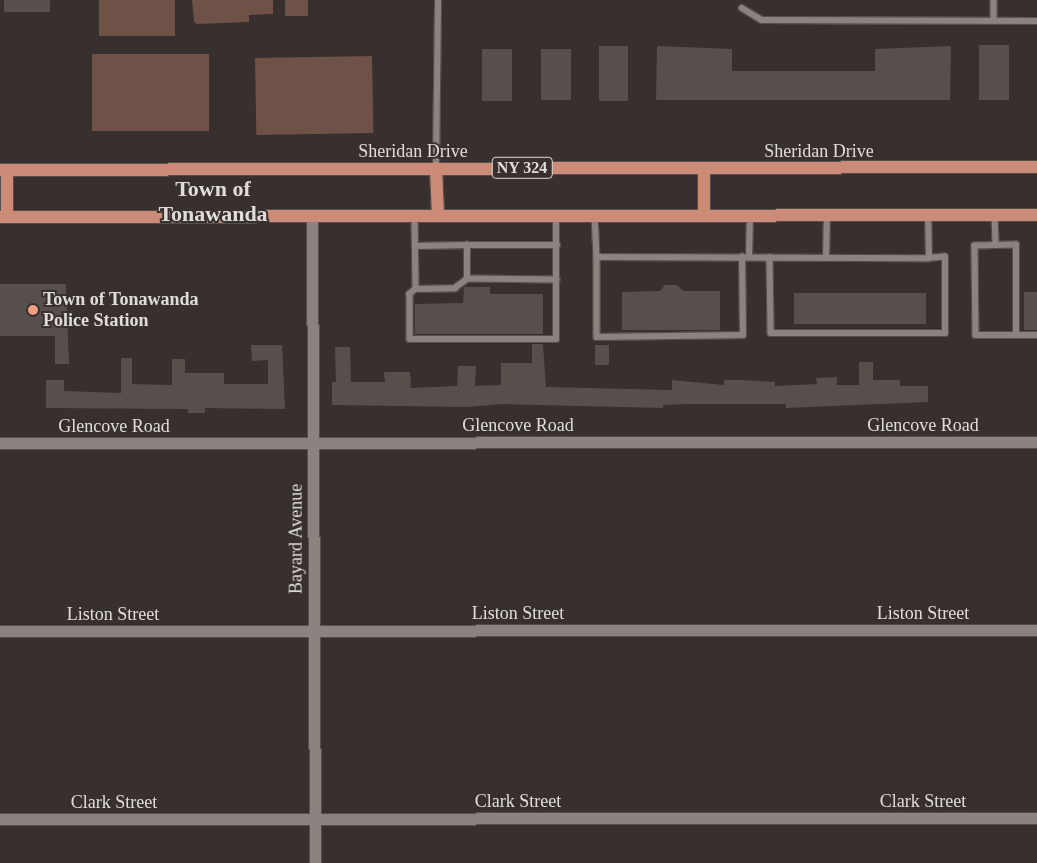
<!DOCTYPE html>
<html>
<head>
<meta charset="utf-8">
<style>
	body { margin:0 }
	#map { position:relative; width:1037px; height:863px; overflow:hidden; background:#37302e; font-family:"Times New Roman",serif }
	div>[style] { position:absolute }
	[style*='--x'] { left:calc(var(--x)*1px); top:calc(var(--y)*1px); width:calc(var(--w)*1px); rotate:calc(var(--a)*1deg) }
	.green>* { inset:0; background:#6e5147; transform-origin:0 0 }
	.building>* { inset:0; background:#574f4c; transform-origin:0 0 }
	.roads { filter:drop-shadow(1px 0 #554f4d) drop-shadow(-1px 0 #554f4d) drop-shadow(0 1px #554f4d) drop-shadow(0 -1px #554f4d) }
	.lane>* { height:5.5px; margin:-2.75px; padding:0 2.75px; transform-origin:2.75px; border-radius:2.75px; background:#8b8380 }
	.street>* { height:11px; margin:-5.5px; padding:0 5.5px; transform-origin:5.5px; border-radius:5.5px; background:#8b8380 }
	.primary>* { height:12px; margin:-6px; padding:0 6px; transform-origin:6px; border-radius:6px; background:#cb8b76 }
	.dots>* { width:14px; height:14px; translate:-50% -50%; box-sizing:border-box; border:2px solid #37302e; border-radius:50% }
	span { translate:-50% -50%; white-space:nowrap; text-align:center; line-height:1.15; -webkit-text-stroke:4px #37302e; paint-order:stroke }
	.shield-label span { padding:1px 4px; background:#37302e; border:1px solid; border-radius:4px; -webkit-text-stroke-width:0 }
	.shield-label { font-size:16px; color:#e0dcda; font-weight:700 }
	.street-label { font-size:18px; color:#e0dcda }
	.poi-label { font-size:18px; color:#e0dcda; font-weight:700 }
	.left { translate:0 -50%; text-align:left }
	.district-label { font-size:22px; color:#e0dcda; font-weight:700 }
</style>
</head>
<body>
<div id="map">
	<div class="green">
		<div style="left:99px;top:0;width:76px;height:36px"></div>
		<div style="clip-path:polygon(192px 0,273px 0,273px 14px,249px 15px,249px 22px,197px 24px,194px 22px)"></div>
		<div style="left:285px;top:0;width:23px;height:16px"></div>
		<div style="left:92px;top:54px;width:117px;height:77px"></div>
		<div style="left:372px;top:56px;width:77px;height:117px;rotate:89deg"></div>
	</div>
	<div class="building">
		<div style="left:4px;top:0;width:46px;height:12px"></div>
		<div style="left:979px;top:45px;width:30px;height:55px"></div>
		<div style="left:599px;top:46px;width:29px;height:55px"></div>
		<div style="clip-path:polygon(657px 46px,732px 49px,732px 71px,875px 71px,875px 49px,951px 46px,950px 100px,656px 100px)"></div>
		<div style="left:482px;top:49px;width:30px;height:52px"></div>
		<div style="left:541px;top:49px;width:30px;height:51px"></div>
		<div style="clip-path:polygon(0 284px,66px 284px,69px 364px,55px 364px,55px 336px,0 336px)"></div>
		<div style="clip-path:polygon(665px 285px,677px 285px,683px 291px,720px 291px,720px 330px,622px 330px,622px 292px,660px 291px)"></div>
		<div style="clip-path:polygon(464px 287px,490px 287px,490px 294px,543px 294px,543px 334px,415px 334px,415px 304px,463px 303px)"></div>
		<div style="left:1024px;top:292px;width:13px;height:38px"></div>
		<div style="left:794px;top:293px;width:132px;height:31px"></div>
		<div style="clip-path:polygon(532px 344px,543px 344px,546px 387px,672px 390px,672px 380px,724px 385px,724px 380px,742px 380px,775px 382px,775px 386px,817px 384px,816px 378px,837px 377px,837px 385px,859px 385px,859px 362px,873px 362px,873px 380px,900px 380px,900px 386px,928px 386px,928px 402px,786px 408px,786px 404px,689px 404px,663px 405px,663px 408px,503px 404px,467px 407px,332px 405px,332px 382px,336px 382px,335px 347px,350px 347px,351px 382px,385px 382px,384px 372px,410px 372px,411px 388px,457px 386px,458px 366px,476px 366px,475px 386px,501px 385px,501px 363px,532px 363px)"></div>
		<div style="clip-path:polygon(251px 345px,282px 345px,285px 409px,205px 408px,205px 413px,188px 413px,188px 409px,46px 408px,46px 380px,64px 380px,64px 391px,121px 393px,121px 358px,132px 358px,132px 384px,172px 385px,172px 359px,185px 359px,185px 373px,224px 373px,224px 384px,268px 384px,268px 360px,252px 361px)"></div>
		<div style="left:595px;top:345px;width:14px;height:20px"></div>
	</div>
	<div class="roads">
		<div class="lane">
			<div style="--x:994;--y:0;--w:21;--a:90"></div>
			<div style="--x:742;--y:8;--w:23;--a:31"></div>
			<div style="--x:762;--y:20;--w:275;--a:0.2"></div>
			<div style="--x:436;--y:168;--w:168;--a:-89.3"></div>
			<div style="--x:595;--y:215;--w:42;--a:87.3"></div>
			<div style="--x:597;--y:257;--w:332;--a:0.2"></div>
			<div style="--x:929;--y:258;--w:43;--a:-91.3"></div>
			<div style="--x:995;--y:215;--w:30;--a:88"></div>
			<div style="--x:415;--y:216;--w:73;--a:89.2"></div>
			<div style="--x:416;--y:289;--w:39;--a:-1"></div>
			<div style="--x:455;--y:288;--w:15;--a:-37"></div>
			<div style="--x:415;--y:246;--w:52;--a:-1.1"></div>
			<div style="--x:826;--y:256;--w:41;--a:-88.6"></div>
			<div style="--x:597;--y:257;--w:80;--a:90"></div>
			<div style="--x:597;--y:337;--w:146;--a:-0.8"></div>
			<div style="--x:743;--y:335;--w:78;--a:-90.7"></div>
			<div style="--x:749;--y:257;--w:42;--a:-88.6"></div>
			<div style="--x:770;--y:257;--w:76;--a:89.2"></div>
			<div style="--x:771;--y:333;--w:174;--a:0"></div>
			<div style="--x:945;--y:333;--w:76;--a:-90"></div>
			<div style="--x:945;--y:257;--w:16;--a:176"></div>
			<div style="--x:557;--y:280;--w:90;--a:-179.4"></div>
			<div style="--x:467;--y:279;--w:34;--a:-90"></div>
			<div style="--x:467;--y:245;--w:90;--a:0"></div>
			<div style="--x:416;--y:289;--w:8;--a:140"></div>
			<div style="--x:410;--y:294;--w:45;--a:90"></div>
			<div style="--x:410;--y:339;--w:146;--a:0"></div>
			<div style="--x:556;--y:339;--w:124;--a:-90"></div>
			<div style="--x:1016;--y:335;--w:90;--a:-90"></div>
			<div style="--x:1016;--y:245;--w:41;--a:178.6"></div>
			<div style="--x:975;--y:246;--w:89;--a:89.4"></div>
			<div style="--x:976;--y:335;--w:61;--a:0"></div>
		</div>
		<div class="street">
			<div style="--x:312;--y:216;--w:647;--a:89.73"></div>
			<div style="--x:0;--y:443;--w:1037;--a:-0.06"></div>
			<div style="--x:0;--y:631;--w:1037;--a:-0.06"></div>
			<div style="--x:0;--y:819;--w:1037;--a:-0.06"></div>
		</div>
		<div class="primary">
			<div style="--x:436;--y:168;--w:48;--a:87.6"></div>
			<div style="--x:704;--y:168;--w:47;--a:90"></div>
			<div style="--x:0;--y:170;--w:1037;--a:-0.17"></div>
			<div style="--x:7;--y:170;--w:47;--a:90"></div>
			<div style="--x:0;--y:217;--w:1037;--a:-0.11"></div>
		</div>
	</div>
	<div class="dots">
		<div style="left:33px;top:310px;background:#f39f83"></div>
	</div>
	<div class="shield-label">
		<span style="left:522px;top:168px">NY 324</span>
	</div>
	<div class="street-label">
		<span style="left:413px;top:151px">Sheridan Drive</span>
		<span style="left:819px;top:151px">Sheridan Drive</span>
		<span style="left:518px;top:425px">Glencove Road</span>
		<span style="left:923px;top:425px">Glencove Road</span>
		<span style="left:114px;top:426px">Glencove Road</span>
		<span style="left:296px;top:539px;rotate:-90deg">Bayard Avenue</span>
		<span style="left:518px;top:613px">Liston Street</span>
		<span style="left:923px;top:613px">Liston Street</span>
		<span style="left:113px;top:614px">Liston Street</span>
		<span style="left:518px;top:801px">Clark Street</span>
		<span style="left:923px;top:801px">Clark Street</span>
		<span style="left:114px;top:802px">Clark Street</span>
	</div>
	<div class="poi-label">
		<span class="left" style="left:43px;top:310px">Town of Tonawanda<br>Police Station</span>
	</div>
	<div class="district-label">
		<span style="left:213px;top:201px">Town of<br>Tonawanda</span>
	</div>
</div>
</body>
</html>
